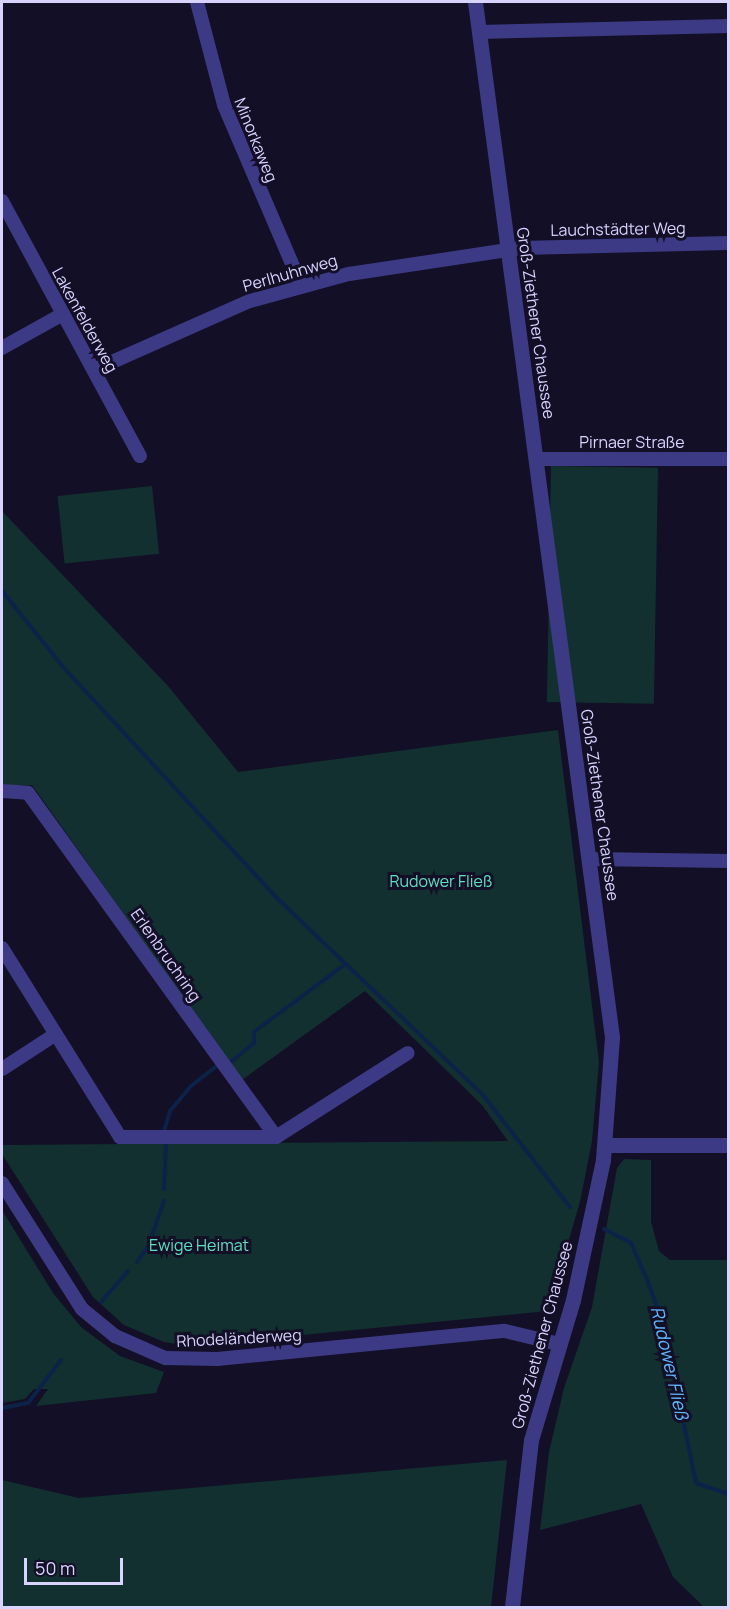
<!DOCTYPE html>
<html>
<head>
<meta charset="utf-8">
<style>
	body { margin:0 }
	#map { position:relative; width:730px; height:1609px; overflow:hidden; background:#130f26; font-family:Manrope,sans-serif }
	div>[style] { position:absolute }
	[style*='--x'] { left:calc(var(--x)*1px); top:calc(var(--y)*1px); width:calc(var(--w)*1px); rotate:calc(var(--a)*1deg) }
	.green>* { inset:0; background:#12302f; transform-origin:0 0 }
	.stream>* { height:4px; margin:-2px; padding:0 2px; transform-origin:2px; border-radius:2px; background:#0c2248 }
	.minor>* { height:14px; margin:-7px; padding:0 7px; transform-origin:7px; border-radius:7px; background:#3d3a85 }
	.tertiary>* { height:15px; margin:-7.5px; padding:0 7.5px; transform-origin:7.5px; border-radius:7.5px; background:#3d3a85 }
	span { translate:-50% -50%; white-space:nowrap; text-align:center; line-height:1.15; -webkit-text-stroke:6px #130f26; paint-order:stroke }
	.street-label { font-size:16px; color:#d9d4ff }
	.park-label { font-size:16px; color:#5fe0c0 }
	.water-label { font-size:18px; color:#62b6ff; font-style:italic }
	.frame { position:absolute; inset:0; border:3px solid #d9d4ff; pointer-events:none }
	.scale { position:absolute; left:24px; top:1558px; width:99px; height:27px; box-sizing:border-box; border:3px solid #d9d4ff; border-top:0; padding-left:8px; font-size:18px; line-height:21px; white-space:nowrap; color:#d9d4ff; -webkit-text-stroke:4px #130f26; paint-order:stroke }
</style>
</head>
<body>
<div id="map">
	<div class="green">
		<div style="left:551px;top:466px;width:107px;height:236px;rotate:1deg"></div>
		<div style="left:152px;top:486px;width:68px;height:95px;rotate:84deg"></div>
		<div style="clip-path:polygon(2px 511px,168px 686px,238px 772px,558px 730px,599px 1062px,592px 1141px,580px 1202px,548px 1311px,189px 1346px,164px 1342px,124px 1325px,93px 1297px,2px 1154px,2px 1145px,508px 1141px,482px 1105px,365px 991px,242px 1080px,32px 785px,2px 785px)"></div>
		<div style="clip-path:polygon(624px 1159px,651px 1160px,651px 1222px,659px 1251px,670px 1260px,728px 1260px,728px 1607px,704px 1607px,673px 1577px,641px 1504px,540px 1530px,549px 1452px,564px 1388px,592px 1307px,617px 1168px)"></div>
		<div style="clip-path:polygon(2px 1210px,53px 1293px,81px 1327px,120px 1356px,164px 1372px,156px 1393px,36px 1406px,48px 1389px,34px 1389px,25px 1399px,2px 1403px)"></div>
		<div style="clip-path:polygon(507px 1460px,491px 1607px,2px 1607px,2px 1480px,79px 1498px)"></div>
	</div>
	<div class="stream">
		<div style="--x:2;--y:591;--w:97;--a:51.2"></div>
		<div style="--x:63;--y:667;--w:319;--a:47.2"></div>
		<div style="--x:280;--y:901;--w:281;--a:43.7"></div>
		<div style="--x:483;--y:1095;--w:142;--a:52.2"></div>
		<div style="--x:231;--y:1062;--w:30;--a:-40"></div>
		<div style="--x:254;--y:1043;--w:11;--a:-90"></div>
		<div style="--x:254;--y:1032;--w:112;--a:-36.7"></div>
		<div style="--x:164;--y:1131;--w:21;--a:-73"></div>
		<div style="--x:170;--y:1111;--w:33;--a:-50"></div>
		<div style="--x:191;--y:1086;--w:33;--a:-38"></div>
		<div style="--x:164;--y:1189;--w:46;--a:-87.5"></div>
		<div style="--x:604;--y:1229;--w:30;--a:27"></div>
		<div style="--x:631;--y:1243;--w:43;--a:66.4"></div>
		<div style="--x:648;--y:1282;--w:48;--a:70.4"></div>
		<div style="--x:664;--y:1327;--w:159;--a:78.4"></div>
		<div style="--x:696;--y:1483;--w:34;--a:19"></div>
		<div style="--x:137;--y:1262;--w:19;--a:-54"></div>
		<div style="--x:148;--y:1247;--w:49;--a:-70.8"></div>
		<div style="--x:101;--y:1302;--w:41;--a:-48.9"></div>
		<div style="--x:2;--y:1408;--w:26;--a:-11"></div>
		<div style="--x:28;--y:1403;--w:54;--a:-52.5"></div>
	</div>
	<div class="minor">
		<div style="--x:197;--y:2;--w:106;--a:75.3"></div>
		<div style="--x:224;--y:105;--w:196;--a:66.8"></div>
		<div style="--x:480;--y:32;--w:248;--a:-1.4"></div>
		<div style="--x:2;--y:201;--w:290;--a:61.6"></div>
		<div style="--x:2;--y:348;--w:70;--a:-29.1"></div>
		<div style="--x:94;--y:370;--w:171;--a:-23.9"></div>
		<div style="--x:250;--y:301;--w:103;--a:-15.3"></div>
		<div style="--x:349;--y:274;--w:174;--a:-8.6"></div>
		<div style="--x:521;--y:248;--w:207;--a:-1.4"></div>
		<div style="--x:536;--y:459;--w:192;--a:0"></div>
		<div style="--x:2;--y:791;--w:26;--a:4"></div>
		<div style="--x:28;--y:793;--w:424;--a:54.2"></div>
		<div style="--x:589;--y:859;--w:139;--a:0.8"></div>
		<div style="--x:2;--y:948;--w:223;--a:58"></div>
		<div style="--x:120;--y:1137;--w:156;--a:0"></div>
		<div style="--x:276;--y:1137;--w:156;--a:-32.5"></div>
		<div style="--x:2;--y:1069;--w:64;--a:-32.9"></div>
		<div style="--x:2;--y:1183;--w:149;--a:57.6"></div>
		<div style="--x:82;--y:1309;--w:43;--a:39.3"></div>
		<div style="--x:115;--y:1336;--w:55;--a:23.7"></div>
		<div style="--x:165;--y:1358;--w:52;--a:1.1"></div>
		<div style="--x:217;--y:1359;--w:289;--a:-5.6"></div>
		<div style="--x:505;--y:1331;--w:56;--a:13.5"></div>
	</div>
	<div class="tertiary">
		<div style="--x:475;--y:2;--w:1044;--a:82.46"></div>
		<div style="--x:612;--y:1037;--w:123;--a:94.2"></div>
		<div style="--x:603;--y:1160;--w:143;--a:102.1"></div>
		<div style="--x:573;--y:1300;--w:146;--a:106.7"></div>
		<div style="--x:531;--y:1440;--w:169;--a:96.5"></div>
		<div style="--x:605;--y:1145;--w:123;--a:0"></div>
	</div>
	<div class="street-label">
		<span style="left:256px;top:140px;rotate:68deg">Minorkaweg</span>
		<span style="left:618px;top:229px;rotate:-1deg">Lauchstädter Weg</span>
		<span style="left:290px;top:273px;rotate:-16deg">Perlhuhnweg</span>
		<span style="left:85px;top:320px;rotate:61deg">Lakenfelderweg</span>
		<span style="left:536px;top:323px;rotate:82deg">Groß-Ziethener Chaussee</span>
		<span style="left:632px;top:442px">Pirnaer Straße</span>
		<span style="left:600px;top:805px;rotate:82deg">Groß-Ziethener Chaussee</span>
		<span style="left:166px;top:955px;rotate:55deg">Erlenbruchring</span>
		<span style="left:542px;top:1335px;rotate:-75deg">Groß-Ziethener Chaussee</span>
		<span style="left:239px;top:1338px;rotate:-3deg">Rhodeländerweg</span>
	</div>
	<div class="park-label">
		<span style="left:441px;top:881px">Rudower Fließ</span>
		<span style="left:199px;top:1245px">Ewige Heimat</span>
	</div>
	<div class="water-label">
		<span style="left:670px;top:1363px;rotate:77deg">Rudower Fließ</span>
	</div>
	<div class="frame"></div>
	<div class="scale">50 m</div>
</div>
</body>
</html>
